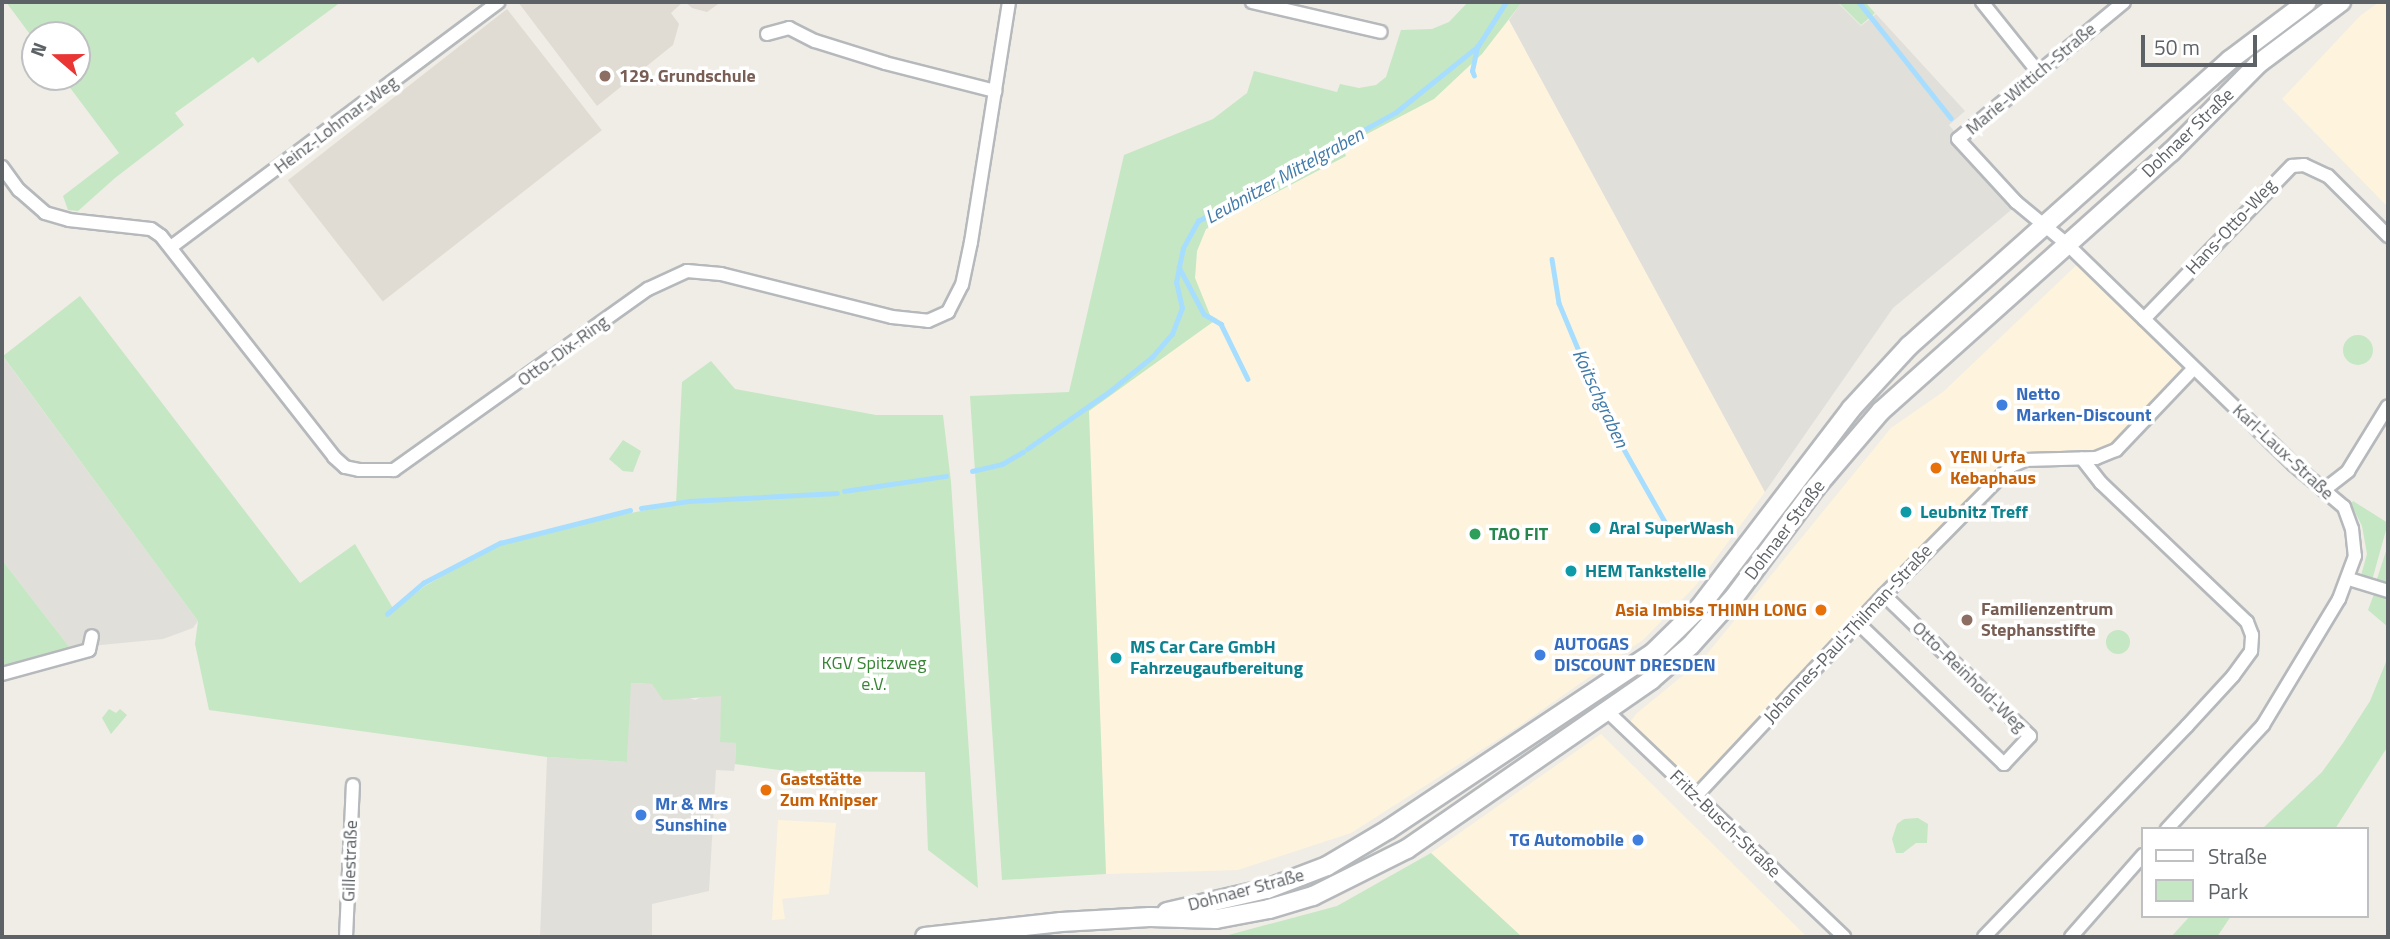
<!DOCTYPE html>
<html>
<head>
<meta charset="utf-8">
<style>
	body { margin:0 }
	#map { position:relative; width:2390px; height:939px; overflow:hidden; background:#f0ede6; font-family:"Titillium Web",sans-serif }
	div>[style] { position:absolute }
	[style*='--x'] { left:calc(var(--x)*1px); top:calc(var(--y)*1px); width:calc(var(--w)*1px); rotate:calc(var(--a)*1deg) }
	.commercial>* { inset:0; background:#fef4dd }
	.industrial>* { inset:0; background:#e1dfda }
	.education>* { inset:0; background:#e0dcd4; transform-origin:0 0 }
	.green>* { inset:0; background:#c5e7c3 }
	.round { border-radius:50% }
	.stream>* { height:4.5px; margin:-2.25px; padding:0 2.25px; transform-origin:2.25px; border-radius:2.25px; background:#a7deff }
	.roads { filter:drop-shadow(2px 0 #b6b9bc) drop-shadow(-2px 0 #b6b9bc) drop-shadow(0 2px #b6b9bc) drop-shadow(0 -2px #b6b9bc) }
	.minor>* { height:12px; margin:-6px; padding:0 6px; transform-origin:6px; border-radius:6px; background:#fff }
	.secondary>* { height:18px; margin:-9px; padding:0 9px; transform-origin:9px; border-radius:9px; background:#fff }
	.dots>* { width:19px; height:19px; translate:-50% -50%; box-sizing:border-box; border:4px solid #fff; border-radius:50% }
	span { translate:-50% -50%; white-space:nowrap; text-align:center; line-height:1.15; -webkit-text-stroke:7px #fff; paint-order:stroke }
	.education-label { font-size:18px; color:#785e54; font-weight:700 }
	.left { translate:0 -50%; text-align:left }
	.street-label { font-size:18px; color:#5d6266 }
	.shop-label { font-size:18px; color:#366cbe; font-weight:700 }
	.right { translate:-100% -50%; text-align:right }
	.food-label { font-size:18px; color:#c56008; font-weight:700 }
	.culture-label { font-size:18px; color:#0d838f; font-weight:700 }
	.leisure-label { font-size:18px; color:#27864d; font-weight:700 }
	.park-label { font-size:18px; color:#378535 }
	.water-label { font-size:19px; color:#407aa8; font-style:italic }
	.frame { position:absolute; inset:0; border:4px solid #5d6266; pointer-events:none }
	.legend { position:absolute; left:2141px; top:827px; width:228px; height:91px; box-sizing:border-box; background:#fff; border:2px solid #bec0c2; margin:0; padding:9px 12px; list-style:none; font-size:21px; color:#5d6266 }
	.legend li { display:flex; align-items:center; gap:14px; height:35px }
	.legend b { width:35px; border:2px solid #bec0c2 }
	.north { position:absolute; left:21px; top:21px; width:70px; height:70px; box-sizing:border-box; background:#fff; border:2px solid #bec0c2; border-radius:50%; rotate:290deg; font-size:19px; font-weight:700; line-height:28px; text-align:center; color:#5d6266 }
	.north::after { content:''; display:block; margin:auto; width:24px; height:32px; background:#e93533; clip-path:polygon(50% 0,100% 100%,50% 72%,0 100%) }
	.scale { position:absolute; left:2141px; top:35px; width:116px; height:32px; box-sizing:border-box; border:4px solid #5d6266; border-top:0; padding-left:9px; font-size:21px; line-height:24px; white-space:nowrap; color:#5d6266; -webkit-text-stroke:5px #fff; paint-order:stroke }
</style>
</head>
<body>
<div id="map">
	<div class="commercial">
		<div style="clip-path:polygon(2379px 2px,2388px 2px,2388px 207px,2282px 99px,2360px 16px)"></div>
		<div style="clip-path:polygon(1509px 20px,1765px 492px,1697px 584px,1644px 639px,1519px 726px,1351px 833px,1238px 870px,1106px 874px,1088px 411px,1216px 319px,1210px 315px,1195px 278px,1197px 251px,1206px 229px,1346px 156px,1342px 147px,1433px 99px,1481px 54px)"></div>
		<div style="clip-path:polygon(2083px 259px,2194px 368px,2116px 450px,2025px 460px,1696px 796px,1628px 725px,1636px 714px,1703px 659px,1891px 428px,1943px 392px)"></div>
		<div style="clip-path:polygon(1601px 734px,1807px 937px,1522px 937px,1431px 853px)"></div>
		<div style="clip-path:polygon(778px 820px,836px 823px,829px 894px,782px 899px,785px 919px,772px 920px)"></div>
	</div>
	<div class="industrial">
		<div style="clip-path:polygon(1522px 2px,1837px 2px,1861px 26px,1876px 14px,1965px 111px,1949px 125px,2016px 206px,1893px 308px,1765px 492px,1509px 20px)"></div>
		<div style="clip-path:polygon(2px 355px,198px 621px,193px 628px,163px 639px,70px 648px,2px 560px)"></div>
		<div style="clip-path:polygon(630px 683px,652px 684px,695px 700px,706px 695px,722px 696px,720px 741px,736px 743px,735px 764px,734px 771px,716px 770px,709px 891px,652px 904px,652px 937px,540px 937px,547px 757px,627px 762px)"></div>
	</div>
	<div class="education">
		<div style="clip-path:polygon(518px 2px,683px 2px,671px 13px,679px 24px,673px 45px,597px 106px)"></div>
		<div style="clip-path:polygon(685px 2px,721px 2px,707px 12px,692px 8px)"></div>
		<div style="left:507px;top:9px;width:154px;height:278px;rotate:52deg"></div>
	</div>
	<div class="green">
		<div style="clip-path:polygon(6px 2px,341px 2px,258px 63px,253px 57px,175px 113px,184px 125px,115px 178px,78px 211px,68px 210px,63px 196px,119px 153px,62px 77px,77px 77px,77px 35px,35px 35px,35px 41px)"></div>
		<div style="clip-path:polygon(1468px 2px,1522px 2px,1482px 54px,1434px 99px,1342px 147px,1346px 156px,1206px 229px,1197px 251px,1195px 278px,1210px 315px,1217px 319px,1089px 411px,1106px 874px,1002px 880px,970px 396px,1069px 392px,1124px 155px,1213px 119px,1247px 93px,1254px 71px,1337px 92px,1340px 84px,1359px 88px,1376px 85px,1386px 77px,1401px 30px,1432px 29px,1449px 22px)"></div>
		<div style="clip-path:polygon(1838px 2px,1865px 2px,1875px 13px,1861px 25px)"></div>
		<div style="clip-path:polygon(80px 296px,300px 583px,355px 544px,394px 610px,425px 586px,505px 541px,566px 526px,676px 504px,682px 382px,711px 361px,735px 389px,876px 415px,943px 415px,951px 482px,978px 888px,928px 850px,925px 772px,787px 771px,735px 764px,736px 743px,720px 742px,721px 696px,663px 700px,652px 684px,631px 683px,627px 762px,547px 757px,209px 710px,195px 644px,198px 621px,3px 356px)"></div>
		<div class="round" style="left:2343px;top:335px;width:30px;height:30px"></div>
		<div style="clip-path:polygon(623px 440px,641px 451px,633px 472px,623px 471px,609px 459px)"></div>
		<div style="clip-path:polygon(2353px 501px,2388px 523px,2371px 584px,2360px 579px,2367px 554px,2362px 526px,2351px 504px)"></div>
		<div style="clip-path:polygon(2388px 545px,2388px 588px,2375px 585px)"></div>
		<div style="clip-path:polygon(2px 560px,70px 648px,2px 667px)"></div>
		<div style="clip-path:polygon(2374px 594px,2388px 597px,2388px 627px,2368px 610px)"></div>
		<div class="round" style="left:2106px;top:630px;width:24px;height:24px"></div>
		<div style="clip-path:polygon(2388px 657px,2388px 746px,2335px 829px,2262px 829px,2322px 772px,2343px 743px,2370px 701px)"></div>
		<div style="clip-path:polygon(109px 709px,116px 713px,120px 709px,127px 715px,111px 734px,102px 718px)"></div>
		<div style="clip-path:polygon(1918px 818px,1928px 824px,1927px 843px,1916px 843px,1903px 853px,1896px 853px,1892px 839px,1897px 824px,1904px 819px)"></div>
		<div style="clip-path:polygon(1431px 853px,1522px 937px,1221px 937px,1337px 906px)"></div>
		<div style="clip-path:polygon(2190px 916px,2231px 916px,2217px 937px,2171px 937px)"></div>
	</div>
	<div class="stream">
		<div style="--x:1859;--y:2;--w:148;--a:51.6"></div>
		<div style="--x:1474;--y:76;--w:5;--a:-112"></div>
		<div style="--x:1472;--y:71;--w:25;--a:-78"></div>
		<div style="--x:1552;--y:259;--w:45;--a:81"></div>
		<div style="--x:1559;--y:303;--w:128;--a:67.4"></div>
		<div style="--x:1608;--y:421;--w:124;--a:60.5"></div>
		<div style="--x:1179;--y:267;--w:53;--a:62"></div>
		<div style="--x:1204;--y:314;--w:20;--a:30"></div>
		<div style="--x:1221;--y:324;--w:61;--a:63.9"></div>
		<div style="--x:1027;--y:449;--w:101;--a:-34.9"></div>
		<div style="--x:1110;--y:391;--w:54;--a:-39"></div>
		<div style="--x:1152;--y:357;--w:30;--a:-49"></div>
		<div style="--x:1172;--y:334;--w:28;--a:-69"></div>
		<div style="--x:1182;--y:308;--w:26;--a:-103"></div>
		<div style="--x:1176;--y:283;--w:16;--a:-79"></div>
		<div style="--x:1179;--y:267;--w:19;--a:-78"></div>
		<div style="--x:1183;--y:248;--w:31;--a:-61"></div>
		<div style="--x:1198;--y:221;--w:226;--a:-28.8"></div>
		<div style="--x:1396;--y:112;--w:105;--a:-38.8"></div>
		<div style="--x:1478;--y:46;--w:52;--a:-57.5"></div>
		<div style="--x:972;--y:471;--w:31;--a:-13"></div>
		<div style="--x:1002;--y:464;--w:24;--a:-30"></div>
		<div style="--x:844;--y:491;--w:103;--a:-8.4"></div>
		<div style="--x:641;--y:508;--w:49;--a:-8.3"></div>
		<div style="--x:689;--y:501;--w:148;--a:-3.1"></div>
		<div style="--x:387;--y:614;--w:48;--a:-40.7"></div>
		<div style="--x:423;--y:583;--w:87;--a:-27.5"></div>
		<div style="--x:500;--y:543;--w:134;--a:-14.2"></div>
	</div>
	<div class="roads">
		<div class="minor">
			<div style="--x:1252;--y:2;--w:132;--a:13.1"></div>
			<div style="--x:1982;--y:2;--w:90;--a:51.3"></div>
			<div style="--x:2124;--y:2;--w:215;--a:140.5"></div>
			<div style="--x:1958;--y:139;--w:86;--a:47.4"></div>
			<div style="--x:2016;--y:202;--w:67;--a:39.6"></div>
			<div style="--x:2068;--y:245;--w:315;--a:44.2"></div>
			<div style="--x:2294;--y:465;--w:65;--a:40"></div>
			<div style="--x:2344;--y:507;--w:23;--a:70"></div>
			<div style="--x:2352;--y:529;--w:27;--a:84"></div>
			<div style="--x:2355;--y:556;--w:46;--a:110.4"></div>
			<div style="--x:2339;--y:599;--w:147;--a:121.1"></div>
			<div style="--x:2263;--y:725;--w:142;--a:132.7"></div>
			<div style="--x:767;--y:34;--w:23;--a:-15"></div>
			<div style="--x:789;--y:28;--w:29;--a:27"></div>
			<div style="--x:815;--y:41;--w:73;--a:17.4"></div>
			<div style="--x:885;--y:63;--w:114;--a:14.3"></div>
			<div style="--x:2;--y:167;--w:29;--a:54"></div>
			<div style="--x:19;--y:190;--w:35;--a:41"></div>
			<div style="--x:45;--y:213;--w:25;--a:16"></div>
			<div style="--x:69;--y:220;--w:82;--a:6.3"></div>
			<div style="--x:151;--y:229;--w:12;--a:35"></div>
			<div style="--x:161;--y:236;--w:281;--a:51.9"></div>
			<div style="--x:334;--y:457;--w:15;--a:42"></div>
			<div style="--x:345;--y:467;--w:14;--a:12"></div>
			<div style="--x:359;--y:470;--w:35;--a:0"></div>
			<div style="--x:394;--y:470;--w:312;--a:-35.5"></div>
			<div style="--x:648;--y:289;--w:43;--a:-24.8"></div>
			<div style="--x:687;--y:271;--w:34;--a:5"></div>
			<div style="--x:721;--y:274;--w:176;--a:14.1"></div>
			<div style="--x:892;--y:317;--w:36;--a:6"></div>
			<div style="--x:928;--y:321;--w:22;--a:-24"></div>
			<div style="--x:948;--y:312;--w:30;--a:-63"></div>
			<div style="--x:962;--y:285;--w:44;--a:-78.2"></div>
			<div style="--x:971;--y:242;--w:243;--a:-81"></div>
			<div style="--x:171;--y:247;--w:409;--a:-36.8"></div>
			<div style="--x:2144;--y:319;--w:213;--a:-46"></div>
			<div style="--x:2292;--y:166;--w:12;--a:-5"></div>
			<div style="--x:2304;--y:165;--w:26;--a:25"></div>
			<div style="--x:2328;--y:176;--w:85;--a:45"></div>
			<div style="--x:2324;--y:490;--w:31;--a:-38"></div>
			<div style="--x:2348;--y:471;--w:76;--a:-58.4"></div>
			<div style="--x:2349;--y:579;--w:41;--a:17.1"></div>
			<div style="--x:1858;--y:623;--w:203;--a:44"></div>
			<div style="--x:2004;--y:764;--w:38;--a:-47"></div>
			<div style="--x:2030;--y:736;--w:203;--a:-136"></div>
			<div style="--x:2;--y:674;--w:90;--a:-15.4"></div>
			<div style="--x:89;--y:650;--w:14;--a:-78"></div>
			<div style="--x:1606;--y:710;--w:329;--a:43.6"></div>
			<div style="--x:1696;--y:796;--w:275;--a:-46.9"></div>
			<div style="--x:1884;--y:595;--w:181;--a:-45.4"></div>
			<div style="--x:2011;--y:466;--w:15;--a:-23"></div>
			<div style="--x:2025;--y:460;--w:71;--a:-1.6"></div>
			<div style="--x:2096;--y:458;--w:22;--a:-22"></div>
			<div style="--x:2116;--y:450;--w:113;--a:-46.4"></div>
			<div style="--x:346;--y:937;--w:152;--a:-87.4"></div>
			<div style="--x:1984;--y:937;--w:293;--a:-46.1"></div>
			<div style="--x:2187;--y:726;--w:68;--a:-47.4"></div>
			<div style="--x:2233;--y:676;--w:31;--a:-54"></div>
			<div style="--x:2251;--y:651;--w:16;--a:-86"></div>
			<div style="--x:2252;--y:635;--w:14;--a:-111"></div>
			<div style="--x:2247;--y:622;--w:202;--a:-136.4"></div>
			<div style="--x:2101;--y:483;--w:31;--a:-128"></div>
			<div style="--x:2071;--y:937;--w:109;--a:-48.7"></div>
		</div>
		<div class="secondary">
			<div style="--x:1167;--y:912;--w:103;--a:-13"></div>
			<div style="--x:1267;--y:889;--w:64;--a:-21"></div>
			<div style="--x:1327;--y:866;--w:72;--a:-30.8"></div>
			<div style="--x:1389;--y:829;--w:319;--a:-33.7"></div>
			<div style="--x:1654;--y:652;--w:63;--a:-44.4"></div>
			<div style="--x:1699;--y:608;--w:250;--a:-52.6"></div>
			<div style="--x:1851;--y:409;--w:86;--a:-47.4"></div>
			<div style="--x:1909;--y:346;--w:430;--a:-41.7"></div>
			<div style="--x:2230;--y:60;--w:96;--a:-37"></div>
			<div style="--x:925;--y:937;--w:137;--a:-6.3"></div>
			<div style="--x:1061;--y:922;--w:89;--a:-3.2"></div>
			<div style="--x:1150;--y:917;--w:66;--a:1.7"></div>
			<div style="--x:1216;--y:919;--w:54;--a:-10.7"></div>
			<div style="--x:1269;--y:909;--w:46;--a:-16.5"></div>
			<div style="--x:1313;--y:896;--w:105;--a:-26.6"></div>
			<div style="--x:1407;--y:849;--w:297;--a:-34.7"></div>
			<div style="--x:1651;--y:680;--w:52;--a:-41.1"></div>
			<div style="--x:1690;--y:646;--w:67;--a:-48"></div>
			<div style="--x:1735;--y:596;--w:136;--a:-53.4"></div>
			<div style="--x:1816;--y:487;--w:100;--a:-49.5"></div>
			<div style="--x:1881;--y:411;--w:389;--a:-41.8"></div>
			<div style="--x:2171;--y:152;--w:124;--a:-45.3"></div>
			<div style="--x:2258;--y:64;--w:104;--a:-36.8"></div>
		</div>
	</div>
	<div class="dots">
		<div style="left:605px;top:76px;background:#8d6e63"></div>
		<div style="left:2002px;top:405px;background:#3f7fe0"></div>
		<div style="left:1936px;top:468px;background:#e8710a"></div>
		<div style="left:1906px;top:512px;background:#0f9aa8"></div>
		<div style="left:1595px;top:528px;background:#0f9aa8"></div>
		<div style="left:1475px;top:534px;background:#2e9e5b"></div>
		<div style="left:1571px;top:571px;background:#0f9aa8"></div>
		<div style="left:1821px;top:610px;background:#e8710a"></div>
		<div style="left:1967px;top:620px;background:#8d6e63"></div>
		<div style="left:1540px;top:655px;background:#3f7fe0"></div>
		<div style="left:1116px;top:658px;background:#0f9aa8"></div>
		<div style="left:766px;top:790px;background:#e8710a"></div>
		<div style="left:641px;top:815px;background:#3f7fe0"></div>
		<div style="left:1638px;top:840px;background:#3f7fe0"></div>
	</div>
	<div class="education-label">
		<span class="left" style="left:619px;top:76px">129. Grundschule</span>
		<span class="left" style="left:1981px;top:620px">Familienzentrum<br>Stephansstifte</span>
	</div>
	<div class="street-label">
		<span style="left:2031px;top:79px;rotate:-40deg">Marie-Wittich-Straße</span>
		<span style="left:336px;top:125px;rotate:-37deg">Heinz-Lohmar-Weg</span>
		<span style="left:2188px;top:133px;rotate:-44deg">Dohnaer Straße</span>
		<span style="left:2231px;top:227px;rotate:-47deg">Hans-Otto-Weg</span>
		<span style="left:563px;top:351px;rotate:-36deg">Otto-Dix-Ring</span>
		<span style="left:2283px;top:452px;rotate:43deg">Karl-Laux-Straße</span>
		<span style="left:1785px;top:530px;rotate:-53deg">Dohnaer Straße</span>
		<span style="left:1848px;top:634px;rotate:-47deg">Johannes-Paul-Thilman-Straße</span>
		<span style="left:1969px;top:677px;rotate:44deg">Otto-Reinhold-Weg</span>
		<span style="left:1725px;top:824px;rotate:44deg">Fritz-Busch-Straße</span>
		<span style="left:350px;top:861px;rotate:-88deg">Gillestraße</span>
		<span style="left:1246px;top:890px;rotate:-15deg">Dohnaer Straße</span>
	</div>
	<div class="shop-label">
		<span class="left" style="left:2016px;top:405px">Netto<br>Marken-Discount</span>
		<span class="left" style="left:1554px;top:655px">AUTOGAS<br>DISCOUNT DRESDEN</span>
		<span class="left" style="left:655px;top:815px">Mr &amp; Mrs<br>Sunshine</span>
		<span class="right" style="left:1624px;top:840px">TG Automobile</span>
	</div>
	<div class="food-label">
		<span class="left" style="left:1950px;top:468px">YENI Urfa<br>Kebaphaus</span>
		<span class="right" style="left:1807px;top:610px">Asia Imbiss THINH LONG</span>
		<span class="left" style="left:780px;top:790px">Gaststätte<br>Zum Knipser</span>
	</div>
	<div class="culture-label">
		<span class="left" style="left:1920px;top:512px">Leubnitz Treff</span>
		<span class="left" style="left:1609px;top:528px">Aral SuperWash</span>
		<span class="left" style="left:1585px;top:571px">HEM Tankstelle</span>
		<span class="left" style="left:1130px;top:658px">MS Car Care GmbH<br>Fahrzeugaufbereitung</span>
	</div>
	<div class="leisure-label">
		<span class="left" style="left:1489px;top:534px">TAO FIT</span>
	</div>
	<div class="park-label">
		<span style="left:874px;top:674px">KGV Spitzweg<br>e.V.</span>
	</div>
	<div class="water-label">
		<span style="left:1284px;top:175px;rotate:-29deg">Leubnitzer Mittelgraben</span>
		<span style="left:1601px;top:398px;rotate:65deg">Koitschgraben</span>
	</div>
	<div class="frame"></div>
	<ul class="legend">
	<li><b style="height:9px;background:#fff"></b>Straße</li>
	<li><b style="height:19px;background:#c5e7c3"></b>Park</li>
	</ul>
	<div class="north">N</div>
	<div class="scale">50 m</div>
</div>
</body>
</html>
